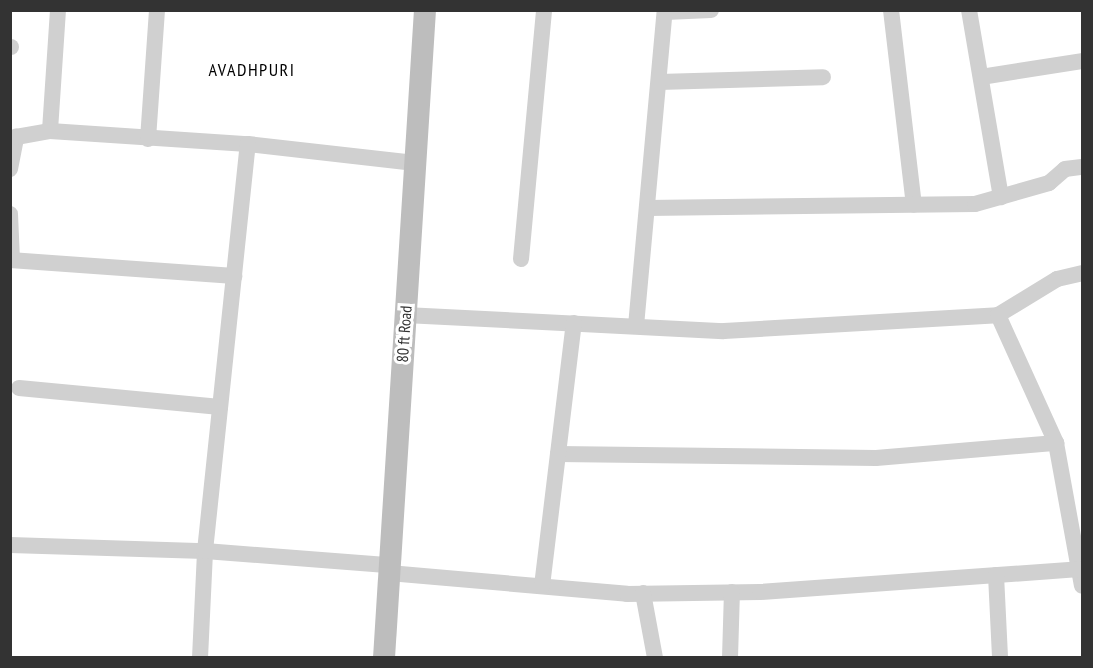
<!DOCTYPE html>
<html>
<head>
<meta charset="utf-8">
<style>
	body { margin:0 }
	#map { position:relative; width:1093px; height:668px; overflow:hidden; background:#fff; font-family:"PT Sans Narrow",sans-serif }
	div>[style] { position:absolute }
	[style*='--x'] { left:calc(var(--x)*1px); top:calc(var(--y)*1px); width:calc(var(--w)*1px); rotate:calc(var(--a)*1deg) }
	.street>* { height:16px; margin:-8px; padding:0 8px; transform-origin:8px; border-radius:8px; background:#d0d0d0 }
	.secondary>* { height:22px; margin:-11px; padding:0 11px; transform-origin:11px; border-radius:11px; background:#bdbdbd }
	span { translate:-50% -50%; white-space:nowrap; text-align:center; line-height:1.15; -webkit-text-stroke:6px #fff; paint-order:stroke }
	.street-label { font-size:16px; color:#333 }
	.neighbourhood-label { font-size:18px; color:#000; letter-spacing:1.5px }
	.frame { position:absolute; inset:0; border:12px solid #333; pointer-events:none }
</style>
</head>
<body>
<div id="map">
	<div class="street">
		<div style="--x:58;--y:10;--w:121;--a:93.8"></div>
		<div style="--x:50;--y:131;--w:198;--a:3.8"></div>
		<div style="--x:248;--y:144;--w:168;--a:6.5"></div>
		<div style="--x:891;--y:10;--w:196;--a:83.3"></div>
		<div style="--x:969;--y:10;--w:190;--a:80.3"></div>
		<div style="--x:665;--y:12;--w:46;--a:-2.5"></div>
		<div style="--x:10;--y:47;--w:1;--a:0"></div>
		<div style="--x:981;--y:77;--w:102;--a:-9"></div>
		<div style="--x:659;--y:82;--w:164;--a:-1.7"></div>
		<div style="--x:148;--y:139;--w:129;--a:-86"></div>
		<div style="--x:10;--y:169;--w:33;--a:-79"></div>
		<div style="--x:16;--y:137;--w:35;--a:-10"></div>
		<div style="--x:647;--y:208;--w:328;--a:-0.7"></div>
		<div style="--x:975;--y:204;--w:77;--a:-15.8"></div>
		<div style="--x:1049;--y:183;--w:21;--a:-41"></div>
		<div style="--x:1065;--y:169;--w:17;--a:-7"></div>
		<div style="--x:10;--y:214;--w:46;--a:87.5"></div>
		<div style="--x:521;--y:259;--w:250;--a:-84.7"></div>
		<div style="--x:10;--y:260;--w:225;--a:4.1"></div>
		<div style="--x:405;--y:315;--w:319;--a:2.9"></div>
		<div style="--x:724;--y:331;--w:274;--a:-3.3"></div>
		<div style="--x:998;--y:315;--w:69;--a:-31.4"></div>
		<div style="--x:1057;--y:279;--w:26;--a:-13"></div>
		<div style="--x:998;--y:315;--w:141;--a:65.6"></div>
		<div style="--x:1056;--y:443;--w:145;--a:79.7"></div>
		<div style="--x:636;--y:326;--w:317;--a:-84.8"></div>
		<div style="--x:19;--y:388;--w:202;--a:5.4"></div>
		<div style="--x:558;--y:454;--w:318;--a:0.7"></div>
		<div style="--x:876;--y:458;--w:181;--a:-4.8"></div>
		<div style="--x:10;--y:545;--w:195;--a:1.8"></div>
		<div style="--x:205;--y:551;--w:185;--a:4.4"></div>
		<div style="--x:389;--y:573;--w:239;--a:5"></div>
		<div style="--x:627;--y:594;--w:133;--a:-0.9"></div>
		<div style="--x:760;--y:592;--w:320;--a:-4.1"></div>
		<div style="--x:996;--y:575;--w:83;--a:87.2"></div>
		<div style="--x:542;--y:586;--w:265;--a:-83.1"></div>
		<div style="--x:643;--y:593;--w:66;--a:79.5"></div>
		<div style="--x:200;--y:658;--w:107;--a:-87.3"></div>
		<div style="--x:205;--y:551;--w:409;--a:-84"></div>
		<div style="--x:730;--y:658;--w:66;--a:-88.3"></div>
	</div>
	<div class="secondary">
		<div style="--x:384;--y:658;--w:649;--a:-86.38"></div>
	</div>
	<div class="street-label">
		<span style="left:404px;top:334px;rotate:-86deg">80 ft Road</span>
	</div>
	<div class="neighbourhood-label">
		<span style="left:252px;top:70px">AVADHPURI</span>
	</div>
	<div class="frame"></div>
</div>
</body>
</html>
